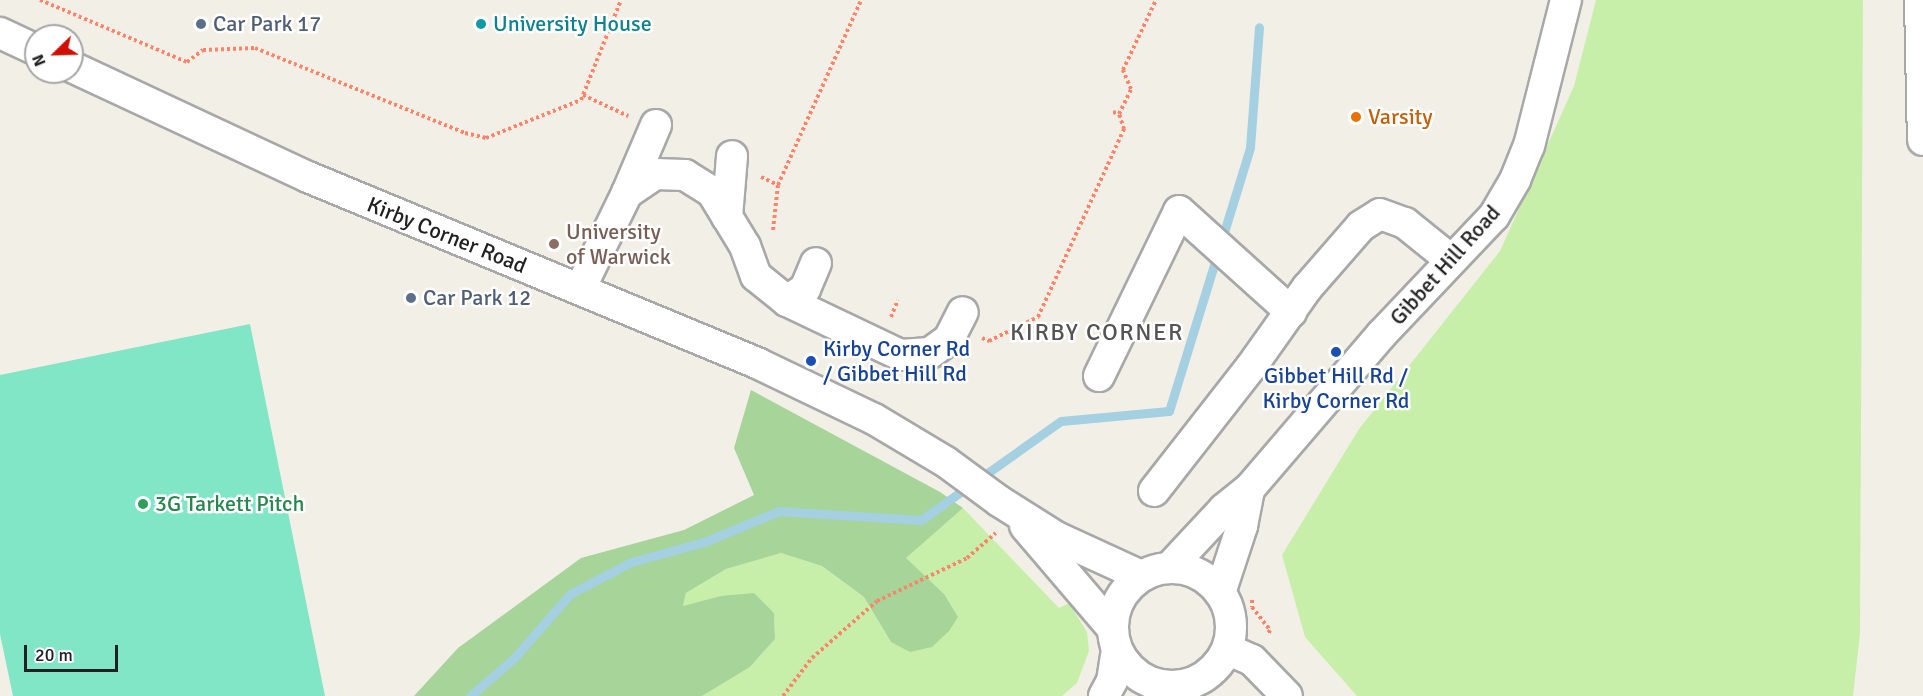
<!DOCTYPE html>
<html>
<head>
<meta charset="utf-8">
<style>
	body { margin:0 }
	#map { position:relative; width:1923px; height:696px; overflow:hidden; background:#f2efe7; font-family:Signika,sans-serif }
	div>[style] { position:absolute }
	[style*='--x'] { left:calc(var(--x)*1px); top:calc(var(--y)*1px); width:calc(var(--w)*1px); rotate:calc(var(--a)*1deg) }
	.grass>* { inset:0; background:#c7efaa }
	.forest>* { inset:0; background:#a6d499 }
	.pitch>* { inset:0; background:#80e6c6 }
	.stream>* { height:9px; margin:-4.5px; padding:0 4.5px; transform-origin:4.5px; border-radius:4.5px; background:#a4d0e2 }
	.path>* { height:4px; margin-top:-2px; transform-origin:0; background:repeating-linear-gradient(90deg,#ff846a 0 3px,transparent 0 6px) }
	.roads { filter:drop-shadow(2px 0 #a8a8a8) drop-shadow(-2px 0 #a8a8a8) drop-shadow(0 2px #a8a8a8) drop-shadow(0 -2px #a8a8a8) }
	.minor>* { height:30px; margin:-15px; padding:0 15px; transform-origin:15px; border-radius:15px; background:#fff }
	.minor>.ring { margin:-15px; padding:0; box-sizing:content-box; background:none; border:30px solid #fff; border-radius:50% }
	.dots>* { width:16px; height:16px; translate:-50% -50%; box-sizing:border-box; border:3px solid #fff; border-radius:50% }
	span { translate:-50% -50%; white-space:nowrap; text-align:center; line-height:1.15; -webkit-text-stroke:5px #fff; paint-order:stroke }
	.service-label { font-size:22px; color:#4e5e75 }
	.left { translate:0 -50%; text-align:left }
	.culture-label { font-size:22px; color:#0d838f }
	.food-label { font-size:22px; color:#c56008 }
	.education-label { font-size:22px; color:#785e54 }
	.street-label { font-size:22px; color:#212121 }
	.transit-label { font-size:22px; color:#164399 }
	.leisure-label { font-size:22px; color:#27864d }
	.neighbourhood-label { font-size:24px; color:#545454; letter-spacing:1.5px }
	.north { position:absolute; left:24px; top:24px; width:60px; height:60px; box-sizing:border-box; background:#fff; border:2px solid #a6a6a6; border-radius:50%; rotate:247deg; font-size:16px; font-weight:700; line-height:24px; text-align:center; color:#212121 }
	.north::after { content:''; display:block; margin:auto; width:21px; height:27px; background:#d10f00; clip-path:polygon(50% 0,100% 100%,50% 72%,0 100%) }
	.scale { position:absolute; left:24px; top:645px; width:94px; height:27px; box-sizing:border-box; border:3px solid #212121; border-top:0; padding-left:8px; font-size:18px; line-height:21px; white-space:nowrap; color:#212121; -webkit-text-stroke:4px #fff; paint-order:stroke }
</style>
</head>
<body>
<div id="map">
	<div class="grass">
		<div style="clip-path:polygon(1596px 0,1863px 0,1860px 634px,1853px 696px,1357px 696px,1305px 637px,1282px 555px,1359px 429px,1500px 251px,1574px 86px)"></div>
		<div style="clip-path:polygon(963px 508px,1059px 608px,1069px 603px,1087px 632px,1089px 651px,1077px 683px,1062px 696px,702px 696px,750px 667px,775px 639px,774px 614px,683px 606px,686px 593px,726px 569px,781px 553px,822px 566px,864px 597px,891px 642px,944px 594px,905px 558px)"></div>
	</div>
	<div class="forest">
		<div style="clip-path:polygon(751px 390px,940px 492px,963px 508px,906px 558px,944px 594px,958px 617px,949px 631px,932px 647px,910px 652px,891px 642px,864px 597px,822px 566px,781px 553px,726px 569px,686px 593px,683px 606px,721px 596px,754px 593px,774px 613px,775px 639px,750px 667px,702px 696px,414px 696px,458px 648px,581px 558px,684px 530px,754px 495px,734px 448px)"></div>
	</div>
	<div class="pitch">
		<div style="clip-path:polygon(250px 324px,325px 696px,13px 696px,0 634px,0 375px)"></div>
	</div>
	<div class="stream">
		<div style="--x:470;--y:696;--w:58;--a:-40.8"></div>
		<div style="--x:514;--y:658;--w:85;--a:-48.8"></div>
		<div style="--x:570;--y:594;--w:69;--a:-27.7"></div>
		<div style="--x:631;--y:562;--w:76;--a:-15.3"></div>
		<div style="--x:704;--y:542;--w:81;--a:-22.5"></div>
		<div style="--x:779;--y:511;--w:142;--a:3.6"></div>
		<div style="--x:921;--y:520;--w:171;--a:-35.3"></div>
		<div style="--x:1061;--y:421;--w:108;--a:-5.3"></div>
		<div style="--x:1169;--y:411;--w:276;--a:-72.9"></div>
		<div style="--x:1250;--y:147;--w:120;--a:-85.7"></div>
	</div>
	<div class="path">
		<div style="--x:40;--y:0;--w:160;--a:22.9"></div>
		<div style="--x:187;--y:62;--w:20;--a:-37"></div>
		<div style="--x:203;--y:50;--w:52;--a:-2.2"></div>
		<div style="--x:255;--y:48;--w:227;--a:22"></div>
		<div style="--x:465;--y:133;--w:22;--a:13"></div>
		<div style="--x:486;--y:138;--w:102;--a:-21.8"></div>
		<div style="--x:581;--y:100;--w:108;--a:-68.2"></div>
		<div style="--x:583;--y:95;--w:50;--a:25"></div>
		<div style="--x:1113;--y:112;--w:6;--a:18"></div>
		<div style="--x:761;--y:177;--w:19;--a:25"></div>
		<div style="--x:773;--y:230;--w:45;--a:-83.7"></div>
		<div style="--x:778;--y:185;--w:203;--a:-65.8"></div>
		<div style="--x:891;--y:317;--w:18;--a:-68"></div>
		<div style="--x:982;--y:338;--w:8;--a:23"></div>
		<div style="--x:989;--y:341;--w:55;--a:-26.1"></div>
		<div style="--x:1038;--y:317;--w:207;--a:-65.4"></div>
		<div style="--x:1124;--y:129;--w:16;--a:-108"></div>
		<div style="--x:1119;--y:114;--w:28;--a:-64"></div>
		<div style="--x:1131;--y:89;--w:21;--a:-113"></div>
		<div style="--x:1123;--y:70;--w:77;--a:-64.8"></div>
		<div style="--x:1252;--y:600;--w:7;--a:90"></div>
		<div style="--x:1252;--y:607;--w:29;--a:52"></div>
		<div style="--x:1270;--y:630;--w:4;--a:117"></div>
		<div style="--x:783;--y:696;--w:48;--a:-52.7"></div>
		<div style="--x:812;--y:658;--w:86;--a:-41.2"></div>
		<div style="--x:877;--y:601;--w:100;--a:-25.5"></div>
		<div style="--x:967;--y:558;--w:38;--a:-41"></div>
	</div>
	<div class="roads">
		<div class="minor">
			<div style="--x:1920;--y:0;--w:140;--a:88.8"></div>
			<div style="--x:0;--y:33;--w:40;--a:25"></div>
			<div style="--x:72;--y:67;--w:260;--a:25"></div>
			<div style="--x:308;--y:177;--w:488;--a:22.5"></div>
			<div style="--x:759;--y:364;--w:127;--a:25.6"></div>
			<div style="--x:874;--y:419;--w:84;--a:30.8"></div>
			<div style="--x:946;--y:462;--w:66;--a:36.3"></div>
			<div style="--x:999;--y:501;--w:67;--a:32.3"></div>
			<div style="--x:1056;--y:537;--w:94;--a:24.6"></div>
			<div style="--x:627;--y:193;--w:74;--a:-66.9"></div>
			<div style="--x:727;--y:217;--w:61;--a:-85.3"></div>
			<div style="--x:580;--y:289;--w:107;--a:-63.9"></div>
			<div style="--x:627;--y:193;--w:34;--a:-34"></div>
			<div style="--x:655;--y:174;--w:30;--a:2"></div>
			<div style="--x:685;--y:175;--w:32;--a:32"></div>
			<div style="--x:712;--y:192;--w:63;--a:58.6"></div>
			<div style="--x:745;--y:246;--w:32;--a:70"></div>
			<div style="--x:756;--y:276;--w:40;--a:39"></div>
			<div style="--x:787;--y:301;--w:125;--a:25.5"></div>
			<div style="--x:900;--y:355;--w:30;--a:-4"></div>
			<div style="--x:930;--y:353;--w:24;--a:-36"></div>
			<div style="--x:949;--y:339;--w:30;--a:-63"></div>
			<div style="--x:787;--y:301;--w:22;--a:-34"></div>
			<div style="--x:805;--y:289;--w:28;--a:-67"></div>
			<div style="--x:1099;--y:376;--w:183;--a:-64.1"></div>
			<div style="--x:1179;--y:211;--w:151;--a:42"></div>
			<div style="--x:1154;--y:491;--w:157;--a:-52"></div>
			<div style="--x:1251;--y:367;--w:97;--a:-54.7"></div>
			<div style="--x:1307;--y:288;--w:82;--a:-48.9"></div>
			<div style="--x:1361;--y:226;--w:22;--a:-32"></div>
			<div style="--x:1380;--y:214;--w:27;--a:20"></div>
			<div style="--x:1405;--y:223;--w:59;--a:38.8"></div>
			<div style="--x:1025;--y:526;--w:134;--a:49.5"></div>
			<div style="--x:1170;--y:567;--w:79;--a:-47"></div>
			<div style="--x:1224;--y:509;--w:32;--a:-39"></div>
			<div style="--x:1249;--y:489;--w:203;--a:-49.4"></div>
			<div style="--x:1381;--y:335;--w:164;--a:-46.5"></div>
			<div style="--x:1494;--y:216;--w:42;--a:-59.7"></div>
			<div style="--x:1515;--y:180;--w:37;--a:-68"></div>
			<div style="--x:1529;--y:146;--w:151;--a:-75.8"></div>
			<div class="ring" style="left:1113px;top:568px;width:88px;height:88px"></div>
			<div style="--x:1220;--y:593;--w:71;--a:-71.8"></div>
			<div style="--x:1242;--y:526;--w:38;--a:-79"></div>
			<div style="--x:1227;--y:649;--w:27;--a:24"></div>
			<div style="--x:1252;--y:660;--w:50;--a:45.8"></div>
			<div style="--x:1104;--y:696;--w:17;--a:-62"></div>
			<div style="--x:1112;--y:681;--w:32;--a:-81"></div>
		</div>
	</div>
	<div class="dots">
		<div style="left:201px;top:24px;background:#5c6f8a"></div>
		<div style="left:481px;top:24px;background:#0f9aa8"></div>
		<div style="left:1356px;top:117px;background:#e8710a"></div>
		<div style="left:554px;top:244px;background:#8d6e63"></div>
		<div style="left:411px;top:298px;background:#5c6f8a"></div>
		<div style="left:1336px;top:352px;background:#1a4fb4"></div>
		<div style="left:811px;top:361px;background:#1a4fb4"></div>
		<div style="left:143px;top:504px;background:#2e9e5b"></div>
	</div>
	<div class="service-label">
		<span class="left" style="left:213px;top:24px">Car Park 17</span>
		<span class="left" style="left:423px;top:298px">Car Park 12</span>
	</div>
	<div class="culture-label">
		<span class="left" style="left:493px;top:24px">University House</span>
	</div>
	<div class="food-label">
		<span class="left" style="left:1368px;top:117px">Varsity</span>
	</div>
	<div class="education-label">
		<span class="left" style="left:566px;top:244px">University<br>of Warwick</span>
	</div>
	<div class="street-label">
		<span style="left:447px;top:235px;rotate:22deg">Kirby Corner Road</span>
		<span style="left:1445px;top:265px;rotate:-48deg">Gibbet Hill Road</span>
	</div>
	<div class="transit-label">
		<span class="left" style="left:823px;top:361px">Kirby Corner Rd<br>/ Gibbet Hill Rd</span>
		<span style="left:1336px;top:388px">Gibbet Hill Rd /<br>Kirby Corner Rd</span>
	</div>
	<div class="leisure-label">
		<span class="left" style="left:155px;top:504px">3G Tarkett Pitch</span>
	</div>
	<div class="neighbourhood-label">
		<span style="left:1097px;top:333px">KIRBY CORNER</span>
	</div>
	<div class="north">N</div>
	<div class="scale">20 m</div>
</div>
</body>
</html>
